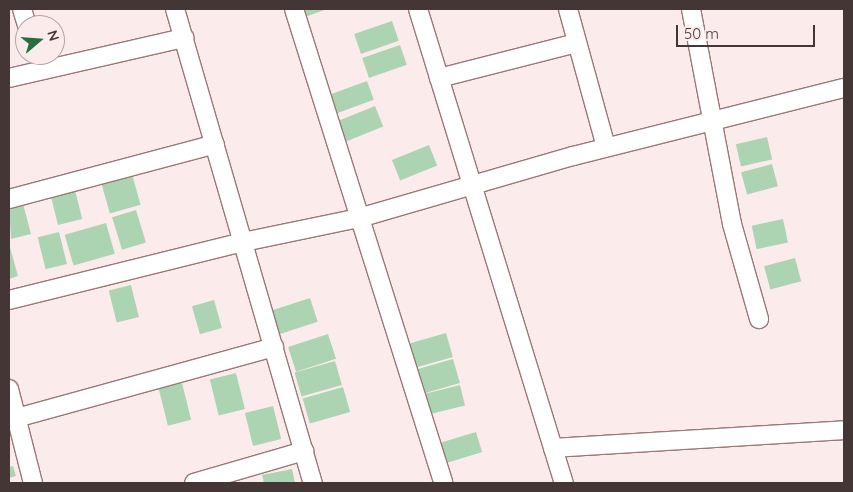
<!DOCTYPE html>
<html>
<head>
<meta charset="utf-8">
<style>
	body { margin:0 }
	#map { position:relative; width:853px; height:492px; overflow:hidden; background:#fbeceb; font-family:Quicksand,sans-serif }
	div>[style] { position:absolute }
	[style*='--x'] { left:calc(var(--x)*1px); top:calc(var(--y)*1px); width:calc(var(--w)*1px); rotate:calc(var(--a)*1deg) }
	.building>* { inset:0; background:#acd4b3; transform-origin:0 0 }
	.roads { filter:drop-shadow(1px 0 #997877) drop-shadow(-1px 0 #997877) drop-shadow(0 1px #997877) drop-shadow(0 -1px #997877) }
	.minor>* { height:18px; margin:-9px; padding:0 9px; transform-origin:9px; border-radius:9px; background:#fff }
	span { translate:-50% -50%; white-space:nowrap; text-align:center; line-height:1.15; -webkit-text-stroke:4.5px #fbeceb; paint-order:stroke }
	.frame { position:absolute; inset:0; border:10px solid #453636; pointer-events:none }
	.north { position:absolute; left:15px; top:15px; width:50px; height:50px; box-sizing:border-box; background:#fbeceb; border:1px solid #b2a3a3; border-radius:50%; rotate:72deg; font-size:14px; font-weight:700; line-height:20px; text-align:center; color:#453636 }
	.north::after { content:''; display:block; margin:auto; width:18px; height:22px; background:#27703e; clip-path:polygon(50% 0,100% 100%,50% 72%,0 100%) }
	.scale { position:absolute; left:676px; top:25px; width:139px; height:22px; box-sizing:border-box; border:2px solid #453636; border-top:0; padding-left:6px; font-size:15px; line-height:18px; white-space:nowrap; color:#453636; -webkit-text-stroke:4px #fbeceb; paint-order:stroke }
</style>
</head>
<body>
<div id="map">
	<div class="building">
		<div style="clip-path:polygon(302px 9px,327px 9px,305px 17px)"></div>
		<div style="left:392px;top:21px;width:21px;height:40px;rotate:71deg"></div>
		<div style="left:400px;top:45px;width:21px;height:40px;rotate:71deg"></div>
		<div style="left:367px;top:81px;width:20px;height:40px;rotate:70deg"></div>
		<div style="left:375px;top:106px;width:22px;height:40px;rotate:68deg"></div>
		<div style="left:767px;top:137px;width:23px;height:32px;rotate:77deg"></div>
		<div style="left:429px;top:145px;width:22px;height:40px;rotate:68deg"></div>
		<div style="left:772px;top:164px;width:23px;height:32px;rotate:75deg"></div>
		<div style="left:131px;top:171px;width:35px;height:32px;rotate:74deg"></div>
		<div style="left:74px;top:186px;width:34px;height:25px;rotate:76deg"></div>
		<div style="clip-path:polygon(22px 200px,31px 234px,11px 239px,9px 203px)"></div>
		<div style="left:136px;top:210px;width:34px;height:25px;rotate:73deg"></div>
		<div style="left:783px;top:219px;width:24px;height:32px;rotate:78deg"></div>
		<div style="left:106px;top:223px;width:32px;height:43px;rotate:74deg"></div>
		<div style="left:59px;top:232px;width:33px;height:22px;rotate:76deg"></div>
		<div style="clip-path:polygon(9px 244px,18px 276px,9px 279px)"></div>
		<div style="left:795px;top:258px;width:24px;height:32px;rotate:75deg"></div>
		<div style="left:131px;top:285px;width:33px;height:23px;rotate:76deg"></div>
		<div style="left:310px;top:298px;width:25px;height:42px;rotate:72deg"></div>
		<div style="left:214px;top:300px;width:29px;height:23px;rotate:74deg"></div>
		<div style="left:446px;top:333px;width:25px;height:42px;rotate:74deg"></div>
		<div style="left:328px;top:334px;width:26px;height:42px;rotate:72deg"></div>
		<div style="left:453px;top:359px;width:25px;height:43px;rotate:74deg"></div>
		<div style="left:335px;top:361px;width:25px;height:42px;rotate:74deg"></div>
		<div style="left:236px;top:373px;width:37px;height:27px;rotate:76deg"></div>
		<div style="left:182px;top:383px;width:38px;height:24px;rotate:76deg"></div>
		<div style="left:460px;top:385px;width:21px;height:39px;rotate:76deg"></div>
		<div style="left:343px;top:387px;width:26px;height:42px;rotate:74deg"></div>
		<div style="left:273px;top:406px;width:34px;height:29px;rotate:76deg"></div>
		<div style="left:476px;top:432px;width:21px;height:38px;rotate:73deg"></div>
		<div style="clip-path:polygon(13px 466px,16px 476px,9px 478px,9px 467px)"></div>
		<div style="clip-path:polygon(292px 469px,295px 483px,264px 483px,262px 475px)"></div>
	</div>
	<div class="roads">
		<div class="minor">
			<div style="--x:22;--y:9;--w:17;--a:73"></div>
			<div style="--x:175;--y:9;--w:494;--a:73.8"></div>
			<div style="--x:294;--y:9;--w:497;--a:72.5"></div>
			<div style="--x:418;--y:9;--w:496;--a:72.9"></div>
			<div style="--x:568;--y:9;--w:143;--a:74.6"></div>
			<div style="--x:691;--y:9;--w:219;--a:79.2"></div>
			<div style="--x:732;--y:224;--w:99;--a:74.1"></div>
			<div style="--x:9;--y:78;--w:180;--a:-12.9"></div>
			<div style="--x:439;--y:78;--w:141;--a:-14.3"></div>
			<div style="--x:9;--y:199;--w:213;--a:-14.9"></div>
			<div style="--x:9;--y:300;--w:241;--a:-13.9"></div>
			<div style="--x:243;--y:242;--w:118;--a:-11.7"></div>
			<div style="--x:359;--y:218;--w:223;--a:-16.2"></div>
			<div style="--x:573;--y:156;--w:279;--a:-14.1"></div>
			<div style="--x:9;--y:389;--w:97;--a:75.7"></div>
			<div style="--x:9;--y:420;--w:275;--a:-15.4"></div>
			<div style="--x:553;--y:448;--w:292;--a:-3.5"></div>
			<div style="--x:194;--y:483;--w:115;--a:-16.2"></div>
		</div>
	</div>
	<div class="frame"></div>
	<div class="north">N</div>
	<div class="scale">50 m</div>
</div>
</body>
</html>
